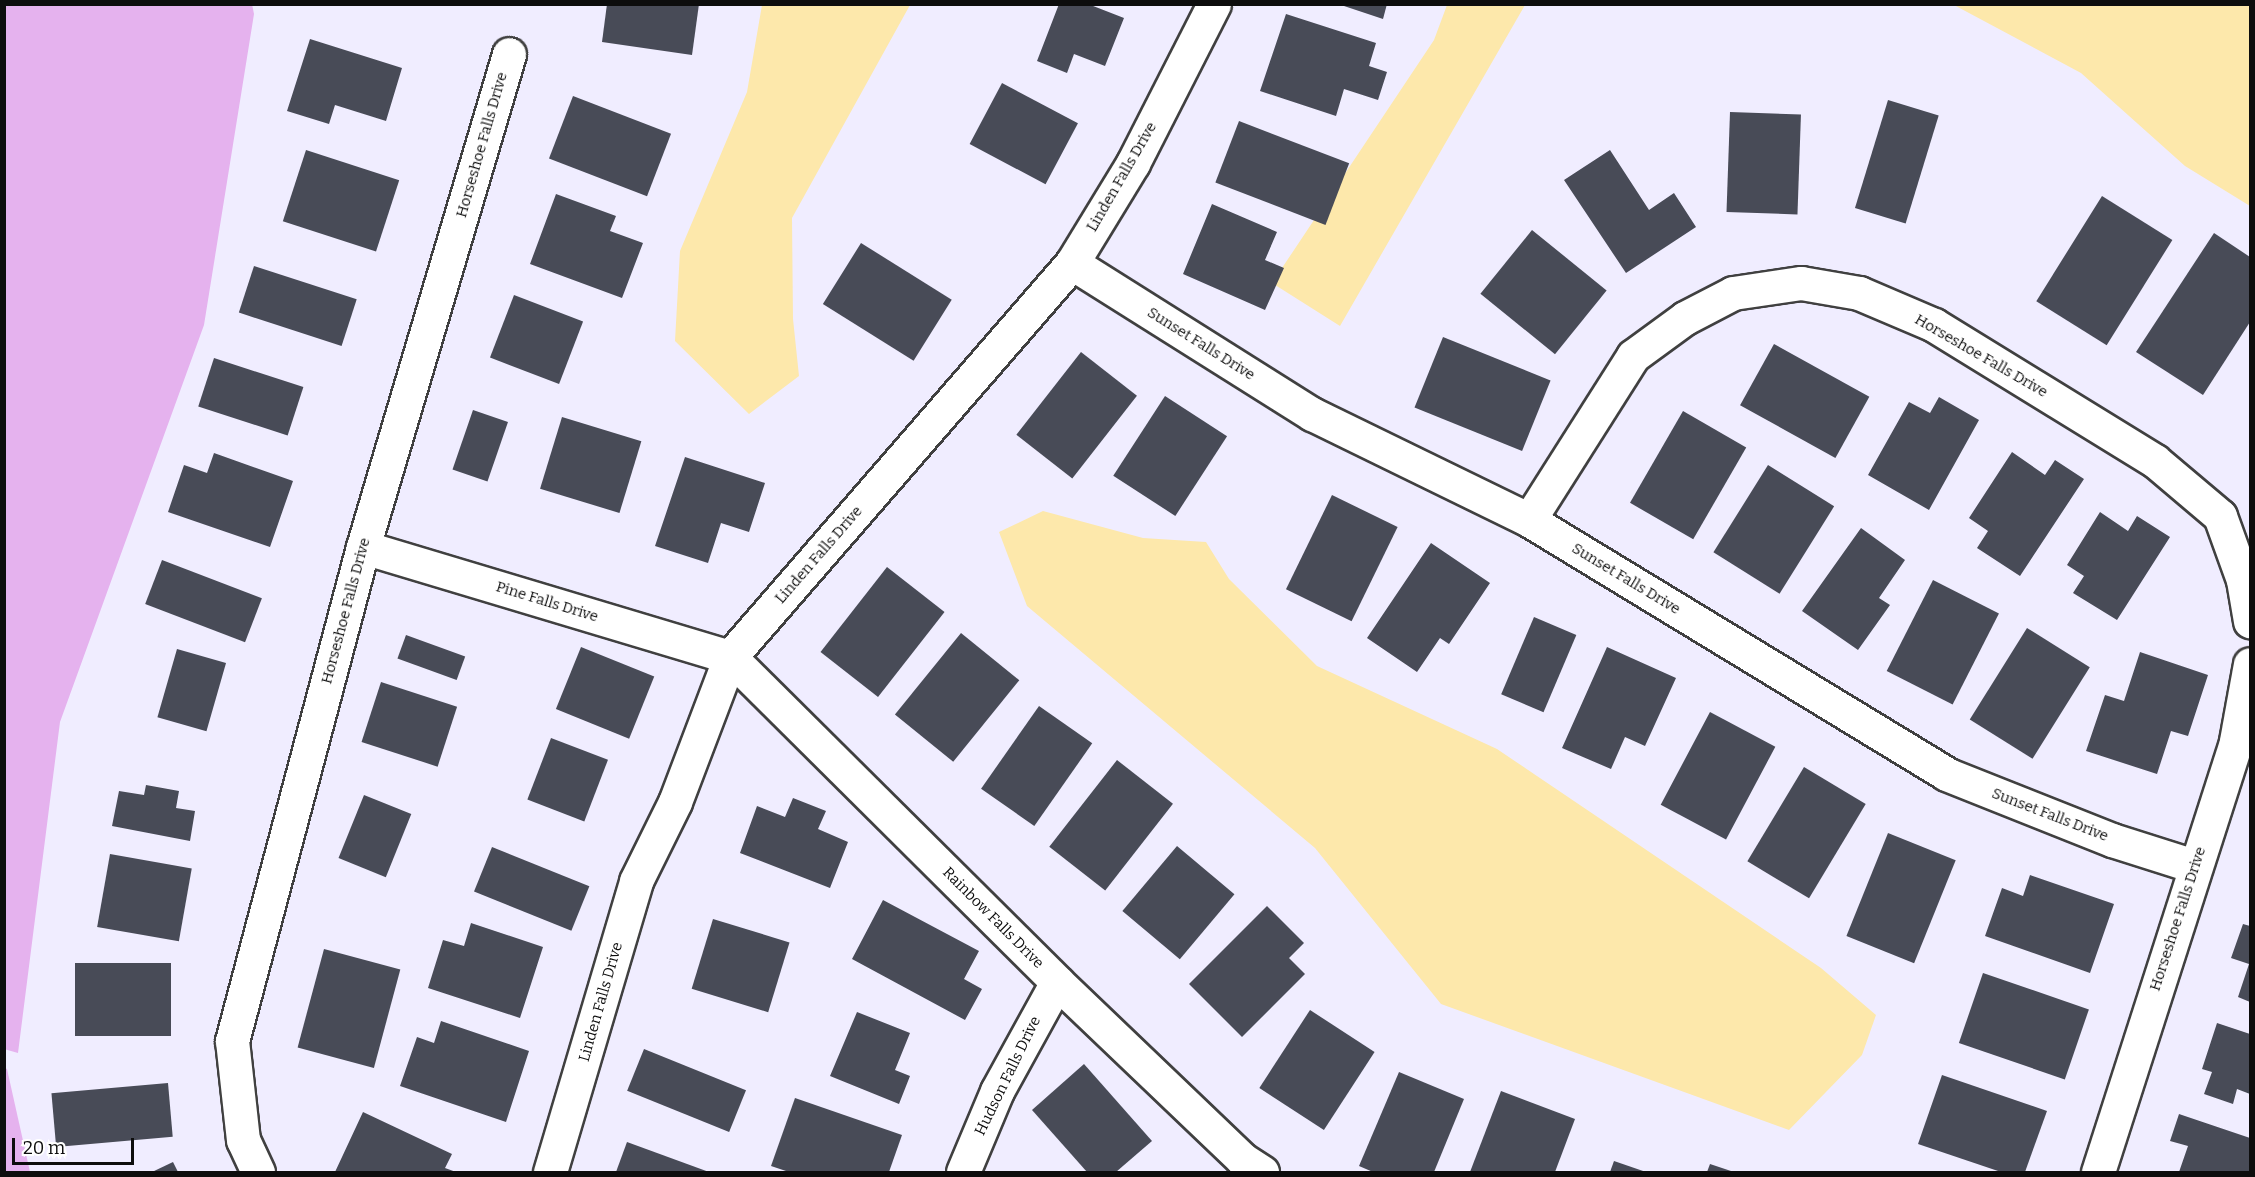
<!DOCTYPE html>
<html>
<head>
<meta charset="utf-8">
<style>
	body { margin:0 }
	#map { position:relative; width:2255px; height:1177px; overflow:hidden; background:#f0edff; font-family:Bitter,serif }
	div>[style] { position:absolute }
	[style*='--x'] { left:calc(var(--x)*1px); top:calc(var(--y)*1px); width:calc(var(--w)*1px); rotate:calc(var(--a)*1deg) }
	.green>* { inset:0; background:#e5b2ee }
	.water>* { inset:0; background:#fde8ab }
	.building>* { inset:0; background:#484b57; transform-origin:0 0 }
	.roads { filter:drop-shadow(2px 0 #404040) drop-shadow(-2px 0 #404040) drop-shadow(0 2px #404040) drop-shadow(0 -2px #404040) }
	.minor>* { height:33px; margin:-16.5px; padding:0 16.5px; transform-origin:16.5px; border-radius:16.5px; background:#fff }
	span { translate:-50% -50%; white-space:nowrap; text-align:center; line-height:1.15; -webkit-text-stroke:6px #fff; paint-order:stroke }
	.street-label { font-size:15px; color:#0d0d0d }
	.frame { position:absolute; inset:0; border:6px solid #0d0d0d; pointer-events:none }
	.scale { position:absolute; left:12px; top:1138px; width:122px; height:27px; box-sizing:border-box; border:3px solid #0d0d0d; border-top:0; padding-left:8px; font-size:18px; line-height:21px; white-space:nowrap; color:#0d0d0d; -webkit-text-stroke:4px #fff; paint-order:stroke }
</style>
</head>
<body>
<div id="map">
	<div class="green">
		<div style="clip-path:polygon(5px 4px,252px 4px,254px 14px,204px 325px,60px 722px,18px 1053px,4px 1049px)"></div>
		<div style="clip-path:polygon(5px 1068px,7px 1069px,30px 1172px,5px 1172px)"></div>
	</div>
	<div class="water">
		<div style="clip-path:polygon(762px 5px,910px 5px,792px 218px,793px 319px,799px 376px,749px 414px,675px 341px,680px 251px,747px 92px)"></div>
		<div style="clip-path:polygon(1447px 5px,1525px 5px,1340px 326px,1272px 283px,1434px 40px)"></div>
		<div style="clip-path:polygon(1954px 5px,2250px 5px,2250px 206px,2185px 166px,2081px 73px)"></div>
		<div style="clip-path:polygon(1043px 511px,1143px 538px,1206px 542px,1229px 579px,1317px 666px,1497px 749px,1821px 968px,1876px 1015px,1862px 1055px,1789px 1130px,1441px 1004px,1315px 848px,1027px 606px,999px 532px)"></div>
	</div>
	<div class="building">
		<div style="clip-path:polygon(607px 4px,699px 4px,692px 55px,602px 42px)"></div>
		<div style="clip-path:polygon(1059px 4px,1088px 4px,1124px 18px,1105px 66px,1074px 54px,1067px 73px,1037px 61px)"></div>
		<div style="clip-path:polygon(1338px 4px,1387px 4px,1383px 19px)"></div>
		<div style="clip-path:polygon(1286px 14px,1376px 43px,1369px 66px,1387px 72px,1378px 100px,1344px 89px,1336px 116px,1260px 91px)"></div>
		<div style="clip-path:polygon(310px 39px,402px 68px,386px 121px,335px 105px,329px 124px,287px 111px)"></div>
		<div style="left:1002px;top:83px;width:86px;height:69px;rotate:28deg"></div>
		<div style="left:573px;top:96px;width:105px;height:67px;rotate:21deg"></div>
		<div style="left:1888px;top:100px;width:53px;height:113px;rotate:17deg"></div>
		<div style="left:1730px;top:112px;width:71px;height:100px;rotate:2deg"></div>
		<div style="left:1239px;top:121px;width:118px;height:66px;rotate:21deg"></div>
		<div style="left:306px;top:150px;width:98px;height:75px;rotate:18deg"></div>
		<div style="clip-path:polygon(1610px 150px,1649px 210px,1674px 193px,1696px 227px,1626px 273px,1564px 180px)"></div>
		<div style="clip-path:polygon(556px 194px,616px 216px,610px 231px,643px 243px,622px 298px,530px 264px)"></div>
		<div style="left:2102px;top:196px;width:83px;height:124px;rotate:32deg"></div>
		<div style="clip-path:polygon(1212px 204px,1277px 232px,1265px 260px,1284px 268px,1265px 310px,1183px 274px)"></div>
		<div style="left:1532px;top:230px;width:96px;height:82px;rotate:39deg"></div>
		<div style="clip-path:polygon(2214px 233px,2250px 257px,2250px 322px,2203px 395px,2136px 352px)"></div>
		<div style="left:861px;top:243px;width:107px;height:72px;rotate:32deg"></div>
		<div style="left:254px;top:266px;width:108px;height:49px;rotate:18deg"></div>
		<div style="left:514px;top:295px;width:74px;height:67px;rotate:21deg"></div>
		<div style="left:1443px;top:337px;width:116px;height:76px;rotate:22deg"></div>
		<div style="left:1774px;top:344px;width:109px;height:70px;rotate:29deg"></div>
		<div style="left:1081px;top:352px;width:71px;height:105px;rotate:38deg"></div>
		<div style="left:214px;top:358px;width:94px;height:51px;rotate:18deg"></div>
		<div style="left:1165px;top:396px;width:74px;height:95px;rotate:33deg"></div>
		<div style="clip-path:polygon(1939px 397px,1979px 420px,1929px 510px,1868px 475px,1909px 402px,1930px 413px)"></div>
		<div style="left:473px;top:410px;width:37px;height:63px;rotate:19deg"></div>
		<div style="left:1683px;top:411px;width:73px;height:106px;rotate:30deg"></div>
		<div style="left:562px;top:417px;width:83px;height:75px;rotate:17deg"></div>
		<div style="clip-path:polygon(2012px 452px,2045px 475px,2055px 460px,2084px 479px,2020px 576px,1977px 548px,1988px 531px,1969px 518px)"></div>
		<div style="clip-path:polygon(214px 453px,293px 481px,270px 547px,168px 512px,184px 465px,207px 473px)"></div>
		<div style="clip-path:polygon(685px 457px,765px 483px,749px 532px,721px 523px,708px 563px,655px 546px)"></div>
		<div style="left:1768px;top:465px;width:78px;height:103px;rotate:32deg"></div>
		<div style="left:1332px;top:495px;width:73px;height:105px;rotate:26deg"></div>
		<div style="clip-path:polygon(2100px 512px,2128px 531px,2137px 516px,2170px 537px,2117px 620px,2073px 593px,2084px 576px,2067px 565px)"></div>
		<div style="clip-path:polygon(1861px 528px,1905px 560px,1879px 598px,1890px 605px,1858px 650px,1802px 611px)"></div>
		<div style="clip-path:polygon(1431px 543px,1490px 583px,1449px 644px,1440px 638px,1417px 672px,1367px 638px)"></div>
		<div style="left:162px;top:560px;width:107px;height:47px;rotate:21deg"></div>
		<div style="left:887px;top:567px;width:73px;height:108px;rotate:38deg"></div>
		<div style="left:1933px;top:580px;width:74px;height:102px;rotate:27deg"></div>
		<div style="left:1534px;top:617px;width:46px;height:84px;rotate:23deg"></div>
		<div style="left:2027px;top:628px;width:74px;height:108px;rotate:32deg"></div>
		<div style="left:961px;top:633px;width:75px;height:105px;rotate:39deg"></div>
		<div style="left:406px;top:635px;width:63px;height:25px;rotate:20deg"></div>
		<div style="left:581px;top:647px;width:79px;height:67px;rotate:22deg"></div>
		<div style="clip-path:polygon(1607px 647px,1676px 678px,1645px 746px,1625px 737px,1611px 769px,1562px 748px)"></div>
		<div style="left:177px;top:649px;width:51px;height:71px;rotate:16deg"></div>
		<div style="clip-path:polygon(2140px 652px,2208px 675px,2188px 736px,2171px 731px,2157px 774px,2086px 751px,2105px 695px,2124px 701px)"></div>
		<div style="left:381px;top:682px;width:80px;height:63px;rotate:18deg"></div>
		<div style="left:1039px;top:706px;width:65px;height:101px;rotate:35deg"></div>
		<div style="left:1710px;top:712px;width:74px;height:105px;rotate:28deg"></div>
		<div style="left:551px;top:738px;width:61px;height:66px;rotate:21deg"></div>
		<div style="left:1117px;top:760px;width:71px;height:110px;rotate:38deg"></div>
		<div style="left:1804px;top:767px;width:72px;height:110px;rotate:31deg"></div>
		<div style="clip-path:polygon(146px 785px,179px 791px,176px 808px,195px 811px,190px 841px,112px 826px,119px 791px,144px 795px)"></div>
		<div style="left:364px;top:795px;width:51px;height:68px;rotate:22deg"></div>
		<div style="clip-path:polygon(793px 798px,826px 811px,818px 829px,848px 842px,830px 888px,740px 853px,757px 806px,785px 817px)"></div>
		<div style="left:1888px;top:833px;width:73px;height:111px;rotate:22deg"></div>
		<div style="left:1177px;top:846px;width:75px;height:85px;rotate:40deg"></div>
		<div style="left:492px;top:847px;width:105px;height:48px;rotate:22deg"></div>
		<div style="left:110px;top:854px;width:83px;height:74px;rotate:10deg"></div>
		<div style="clip-path:polygon(2030px 875px,2114px 904px,2090px 973px,1985px 936px,2002px 888px,2023px 896px)"></div>
		<div style="clip-path:polygon(883px 900px,979px 951px,964px 979px,982px 989px,965px 1020px,852px 959px)"></div>
		<div style="clip-path:polygon(1267px 906px,1304px 943px,1289px 958px,1305px 974px,1242px 1037px,1189px 984px)"></div>
		<div style="left:713px;top:919px;width:80px;height:73px;rotate:17deg"></div>
		<div style="clip-path:polygon(471px 923px,543px 947px,520px 1018px,428px 988px,443px 940px,464px 946px)"></div>
		<div style="clip-path:polygon(2243px 924px,2250px 926px,2250px 1002px,2238px 997px,2249px 964px,2231px 958px)"></div>
		<div style="left:324px;top:949px;width:79px;height:102px;rotate:15deg"></div>
		<div style="left:75px;top:963px;width:96px;height:73px"></div>
		<div style="left:1983px;top:973px;width:112px;height:74px;rotate:19deg"></div>
		<div style="left:1310px;top:1010px;width:77px;height:93px;rotate:33deg"></div>
		<div style="clip-path:polygon(857px 1012px,910px 1033px,895px 1070px,910px 1076px,899px 1104px,830px 1076px)"></div>
		<div style="clip-path:polygon(441px 1021px,529px 1051px,506px 1122px,400px 1086px,417px 1037px,434px 1043px)"></div>
		<div style="clip-path:polygon(2217px 1023px,2250px 1034px,2250px 1094px,2237px 1089px,2233px 1104px,2204px 1094px,2212px 1072px,2202px 1069px)"></div>
		<div style="left:644px;top:1049px;width:110px;height:45px;rotate:22deg"></div>
		<div style="clip-path:polygon(1084px 1064px,1152px 1141px,1116px 1172px,1087px 1172px,1032px 1110px)"></div>
		<div style="clip-path:polygon(1399px 1072px,1464px 1099px,1434px 1172px,1373px 1172px,1359px 1166px)"></div>
		<div style="clip-path:polygon(1942px 1075px,2047px 1111px,2025px 1172px,2001px 1172px,1918px 1144px)"></div>
		<div style="left:168px;top:1083px;width:54px;height:117px;rotate:85deg"></div>
		<div style="clip-path:polygon(1501px 1091px,1575px 1119px,1555px 1172px,1470px 1172px)"></div>
		<div style="clip-path:polygon(795px 1098px,902px 1135px,889px 1172px,789px 1172px,771px 1166px)"></div>
		<div style="clip-path:polygon(363px 1112px,452px 1154px,445px 1168px,456px 1172px,335px 1172px)"></div>
		<div style="clip-path:polygon(2179px 1114px,2250px 1138px,2250px 1172px,2179px 1172px,2188px 1146px,2170px 1141px)"></div>
		<div style="clip-path:polygon(627px 1142px,709px 1172px,616px 1172px)"></div>
		<div style="clip-path:polygon(1614px 1161px,1646px 1172px,1610px 1172px)"></div>
		<div style="clip-path:polygon(173px 1162px,178px 1172px,152px 1172px)"></div>
		<div style="clip-path:polygon(1710px 1164px,1734px 1172px,1707px 1172px)"></div>
	</div>
	<div class="roads">
		<div class="minor">
			<div style="--x:1072;--y:263;--w:284;--a:32.2"></div>
			<div style="--x:1312;--y:414;--w:242;--a:26"></div>
			<div style="--x:1529;--y:520;--w:488;--a:31.3"></div>
			<div style="--x:1946;--y:774;--w:179;--a:21.7"></div>
			<div style="--x:2112;--y:840;--w:86;--a:17.6"></div>
			<div style="--x:1529;--y:520;--w:194;--a:-57.6"></div>
			<div style="--x:1633;--y:356;--w:64;--a:-36.2"></div>
			<div style="--x:1685;--y:318;--w:54;--a:-27.5"></div>
			<div style="--x:1733;--y:293;--w:69;--a:-8.4"></div>
			<div style="--x:1801;--y:283;--w:59;--a:9.8"></div>
			<div style="--x:1859;--y:293;--w:82;--a:23.1"></div>
			<div style="--x:1934;--y:325;--w:259;--a:31.6"></div>
			<div style="--x:2155;--y:461;--w:85;--a:40.2"></div>
			<div style="--x:2220;--y:516;--w:68;--a:70.2"></div>
			<div style="--x:2243;--y:580;--w:42;--a:80.3"></div>
			<div style="--x:363;--y:547;--w:383;--a:16.7"></div>
			<div style="--x:730;--y:657;--w:461;--a:44.8"></div>
			<div style="--x:1057;--y:982;--w:256;--a:43.7"></div>
			<div style="--x:1242;--y:1159;--w:24;--a:33"></div>
			<div style="--x:258;--y:1172;--w:35;--a:-115"></div>
			<div style="--x:243;--y:1140;--w:100;--a:-96.3"></div>
			<div style="--x:232;--y:1041;--w:511;--a:-75.15"></div>
			<div style="--x:363;--y:547;--w:514;--a:-73.5"></div>
			<div style="--x:550;--y:1172;--w:303;--a:-73.5"></div>
			<div style="--x:636;--y:881;--w:88;--a:-63.7"></div>
			<div style="--x:675;--y:802;--w:155;--a:-69.2"></div>
			<div style="--x:730;--y:657;--w:522;--a:-49.04"></div>
			<div style="--x:1072;--y:263;--w:117;--a:-58.6"></div>
			<div style="--x:1133;--y:163;--w:178;--a:-63"></div>
			<div style="--x:963;--y:1172;--w:88;--a:-67.2"></div>
			<div style="--x:997;--y:1091;--w:124;--a:-61.2"></div>
			<div style="--x:2098;--y:1172;--w:453;--a:-72.2"></div>
			<div style="--x:2236;--y:741;--w:78;--a:-79.7"></div>
		</div>
	</div>
	<div class="street-label">
		<span style="left:482px;top:145px;rotate:-74deg">Horseshoe Falls Drive</span>
		<span style="left:1122px;top:177px;rotate:-60deg">Linden Falls Drive</span>
		<span style="left:1201px;top:344px;rotate:32deg">Sunset Falls Drive</span>
		<span style="left:1981px;top:356px;rotate:30deg">Horseshoe Falls Drive</span>
		<span style="left:819px;top:555px;rotate:-49deg">Linden Falls Drive</span>
		<span style="left:1626px;top:579px;rotate:31deg">Sunset Falls Drive</span>
		<span style="left:547px;top:602px;rotate:17deg">Pine Falls Drive</span>
		<span style="left:346px;top:611px;rotate:-75deg">Horseshoe Falls Drive</span>
		<span style="left:2050px;top:815px;rotate:21deg">Sunset Falls Drive</span>
		<span style="left:993px;top:918px;rotate:45deg">Rainbow Falls Drive</span>
		<span style="left:2178px;top:919px;rotate:-72deg">Horseshoe Falls Drive</span>
		<span style="left:601px;top:1002px;rotate:-74deg">Linden Falls Drive</span>
		<span style="left:1008px;top:1076px;rotate:-64deg">Hudson Falls Drive</span>
	</div>
	<div class="frame"></div>
	<div class="scale">20 m</div>
</div>
</body>
</html>
